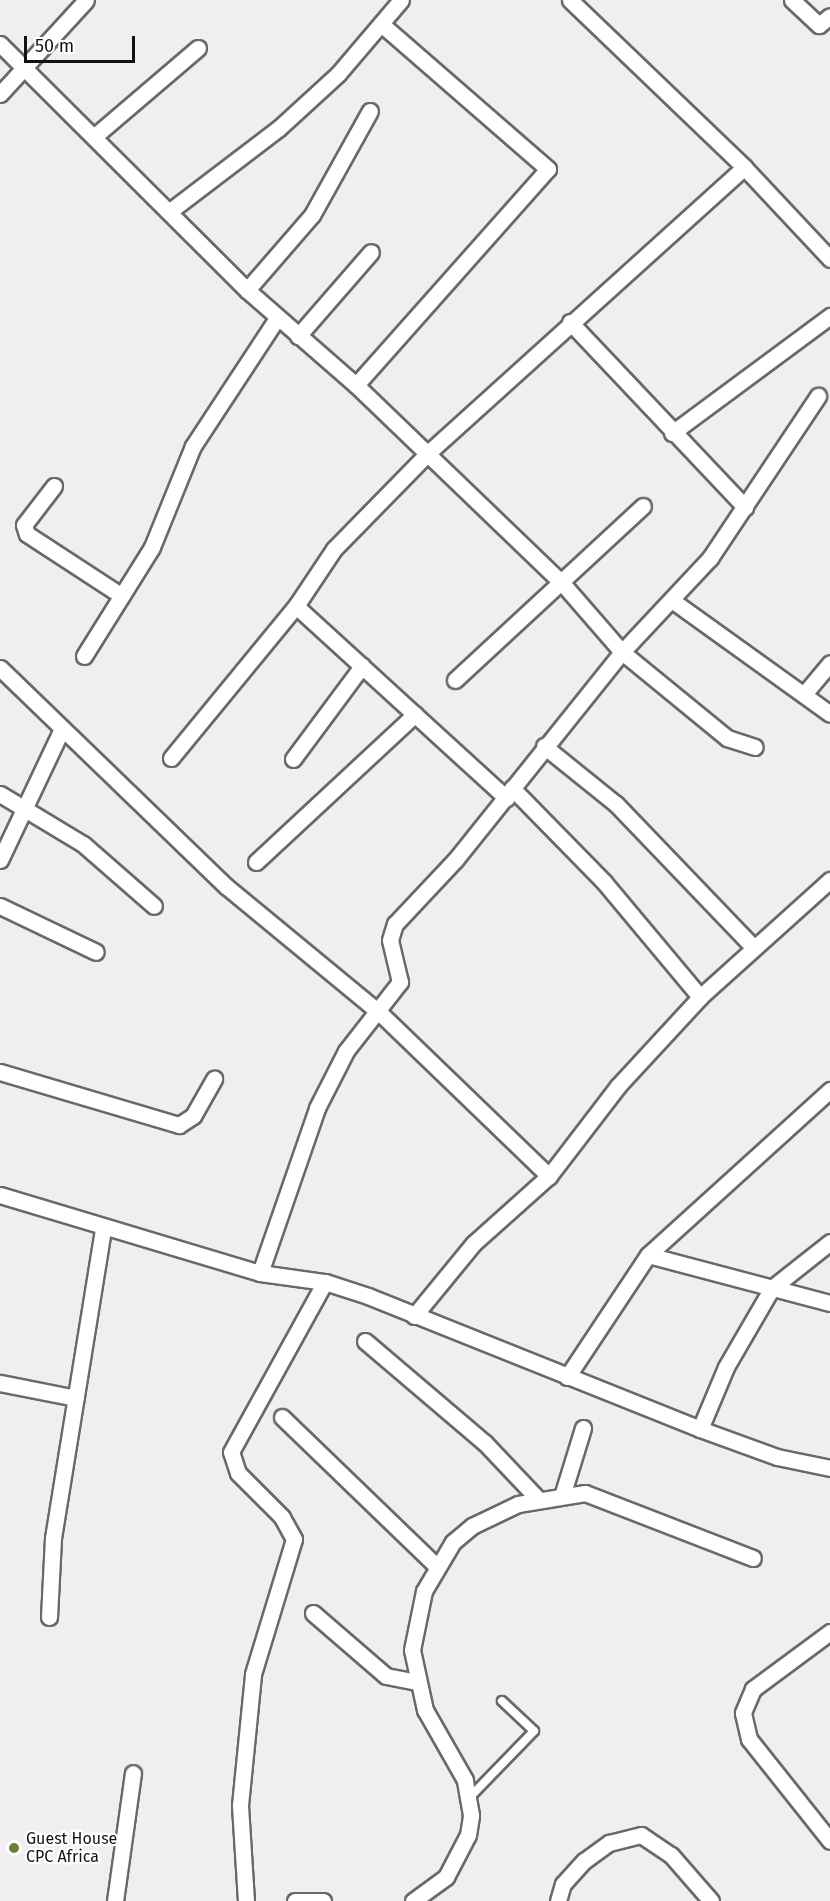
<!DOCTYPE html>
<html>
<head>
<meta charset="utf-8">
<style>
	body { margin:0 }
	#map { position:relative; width:830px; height:1901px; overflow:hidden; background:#f0eef1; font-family:"Fira Sans",sans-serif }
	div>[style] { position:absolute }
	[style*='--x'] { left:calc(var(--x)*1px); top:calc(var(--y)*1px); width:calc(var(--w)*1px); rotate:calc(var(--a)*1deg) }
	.roads { filter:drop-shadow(2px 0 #6a686a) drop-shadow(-2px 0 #6a686a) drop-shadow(0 2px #6a686a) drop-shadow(0 -2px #6a686a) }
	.service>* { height:8px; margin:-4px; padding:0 4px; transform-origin:4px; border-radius:4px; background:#fff }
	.minor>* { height:15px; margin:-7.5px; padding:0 7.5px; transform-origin:7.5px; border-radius:7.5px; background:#fff }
	.dots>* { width:16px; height:16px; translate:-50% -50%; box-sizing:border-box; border:3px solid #fff; border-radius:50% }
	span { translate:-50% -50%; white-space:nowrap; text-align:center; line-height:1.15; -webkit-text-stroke:4.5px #fff; paint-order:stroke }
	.poi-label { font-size:16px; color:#131213 }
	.left { translate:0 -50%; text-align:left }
	.scale { position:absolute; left:24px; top:36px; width:111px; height:27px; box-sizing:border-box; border:3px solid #131213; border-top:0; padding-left:8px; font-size:18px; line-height:21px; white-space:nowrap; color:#131213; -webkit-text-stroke:4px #fff; paint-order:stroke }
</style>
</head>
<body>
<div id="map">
	<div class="roads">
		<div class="service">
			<div style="--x:470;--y:1797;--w:92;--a:-45.9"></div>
			<div style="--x:534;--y:1731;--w:44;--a:-136.8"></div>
		</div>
		<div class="minor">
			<div style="--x:570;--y:0;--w:241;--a:43.8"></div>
			<div style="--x:744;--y:167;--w:126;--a:46.9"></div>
			<div style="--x:792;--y:0;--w:37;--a:43"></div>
			<div style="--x:819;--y:25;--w:14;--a:-39"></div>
			<div style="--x:0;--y:44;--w:349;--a:44.9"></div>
			<div style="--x:247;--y:290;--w:145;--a:41.1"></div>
			<div style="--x:356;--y:385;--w:287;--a:43.9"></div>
			<div style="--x:563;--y:584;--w:90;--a:49.1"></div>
			<div style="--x:622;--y:652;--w:136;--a:39.3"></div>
			<div style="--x:727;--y:738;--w:29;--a:18"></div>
			<div style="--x:0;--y:94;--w:127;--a:-47.5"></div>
			<div style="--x:96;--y:135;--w:134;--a:-40.5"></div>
			<div style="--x:170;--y:211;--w:137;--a:-37.3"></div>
			<div style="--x:279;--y:128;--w:80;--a:-42.5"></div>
			<div style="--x:338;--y:74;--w:97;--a:-49.6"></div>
			<div style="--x:247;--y:290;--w:99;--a:-49.1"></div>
			<div style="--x:312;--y:215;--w:119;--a:-60.9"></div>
			<div style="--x:570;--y:322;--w:255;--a:46.6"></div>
			<div style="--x:298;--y:336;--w:111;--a:-49"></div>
			<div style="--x:356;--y:385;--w:289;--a:-48.4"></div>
			<div style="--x:548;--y:169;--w:221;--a:-139"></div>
			<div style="--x:672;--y:433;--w:197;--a:-36.5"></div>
			<div style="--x:54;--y:486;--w:49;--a:127.6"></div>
			<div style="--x:24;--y:525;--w:9;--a:72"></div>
			<div style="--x:27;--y:534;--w:113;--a:33.1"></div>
			<div style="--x:673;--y:601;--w:193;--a:35.7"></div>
			<div style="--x:296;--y:606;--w:285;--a:42.4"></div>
			<div style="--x:84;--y:656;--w:128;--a:-58"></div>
			<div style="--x:152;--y:547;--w:109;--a:-67.9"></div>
			<div style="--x:193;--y:446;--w:153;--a:-56.7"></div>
			<div style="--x:0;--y:668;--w:315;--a:44"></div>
			<div style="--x:227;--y:887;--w:198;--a:39.5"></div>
			<div style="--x:380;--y:1013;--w:235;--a:44"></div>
			<div style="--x:455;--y:680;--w:256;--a:-42.8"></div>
			<div style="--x:805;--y:693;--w:39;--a:-50"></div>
			<div style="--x:544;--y:746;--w:92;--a:38.9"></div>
			<div style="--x:616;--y:804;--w:195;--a:46.2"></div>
			<div style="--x:171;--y:758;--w:197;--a:-50.6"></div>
			<div style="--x:296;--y:606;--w:69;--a:-56.3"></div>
			<div style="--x:334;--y:549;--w:134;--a:-45.6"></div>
			<div style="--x:428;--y:453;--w:426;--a:-42.1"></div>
			<div style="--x:293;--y:759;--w:116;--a:-53.4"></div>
			<div style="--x:512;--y:788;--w:132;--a:45.6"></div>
			<div style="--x:604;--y:882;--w:150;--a:50.1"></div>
			<div style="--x:0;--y:794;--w:97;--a:31.1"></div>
			<div style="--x:83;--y:844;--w:94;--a:41.1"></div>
			<div style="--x:0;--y:860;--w:143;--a:-64.7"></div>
			<div style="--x:256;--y:862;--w:217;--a:-42.9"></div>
			<div style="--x:0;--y:906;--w:106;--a:25.6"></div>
			<div style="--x:0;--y:1072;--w:187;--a:16.5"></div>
			<div style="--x:179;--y:1125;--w:17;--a:-33"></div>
			<div style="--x:193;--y:1116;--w:43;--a:-60.4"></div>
			<div style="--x:0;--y:1195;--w:271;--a:16.7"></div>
			<div style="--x:260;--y:1273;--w:66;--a:7.9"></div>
			<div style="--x:325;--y:1282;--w:45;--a:18"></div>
			<div style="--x:368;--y:1296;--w:358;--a:21.8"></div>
			<div style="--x:700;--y:1429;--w:82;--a:20"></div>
			<div style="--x:777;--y:1457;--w:54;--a:11.7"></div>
			<div style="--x:648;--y:1255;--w:188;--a:14.8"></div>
			<div style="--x:260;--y:1273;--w:175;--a:-70.9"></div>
			<div style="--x:317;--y:1108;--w:64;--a:-63"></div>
			<div style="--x:346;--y:1051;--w:88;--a:-52"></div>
			<div style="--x:400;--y:982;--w:43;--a:-103.4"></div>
			<div style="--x:390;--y:940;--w:17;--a:-73"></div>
			<div style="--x:395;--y:924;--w:89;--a:-46.8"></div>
			<div style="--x:456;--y:859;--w:265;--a:-51.3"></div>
			<div style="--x:622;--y:652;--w:129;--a:-46.9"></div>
			<div style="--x:710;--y:558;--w:195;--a:-56.3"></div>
			<div style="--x:414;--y:1316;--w:94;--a:-50.6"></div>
			<div style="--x:474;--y:1243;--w:101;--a:-41.8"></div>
			<div style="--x:549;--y:1176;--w:113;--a:-52.5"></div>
			<div style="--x:618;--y:1086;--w:121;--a:-47.3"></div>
			<div style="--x:700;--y:997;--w:175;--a:-42"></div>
			<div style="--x:365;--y:1341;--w:157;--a:40.4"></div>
			<div style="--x:485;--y:1443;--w:76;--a:46.6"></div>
			<div style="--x:567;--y:1377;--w:146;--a:-56.4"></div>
			<div style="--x:648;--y:1255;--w:246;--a:-42.2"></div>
			<div style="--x:0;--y:1383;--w:77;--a:11.2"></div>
			<div style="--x:282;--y:1417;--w:213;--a:44"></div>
			<div style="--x:700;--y:1429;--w:67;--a:-67.2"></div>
			<div style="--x:726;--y:1367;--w:91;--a:-59.8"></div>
			<div style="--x:772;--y:1288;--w:74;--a:-38.4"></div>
			<div style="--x:563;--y:1493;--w:68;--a:-72.9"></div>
			<div style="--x:313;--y:1613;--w:96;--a:40.8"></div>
			<div style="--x:386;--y:1676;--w:31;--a:11"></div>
			<div style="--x:49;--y:1617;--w:79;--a:-87.1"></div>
			<div style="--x:53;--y:1538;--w:314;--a:-80.8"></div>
			<div style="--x:830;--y:1632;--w:96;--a:143.5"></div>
			<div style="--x:753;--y:1689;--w:26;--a:113"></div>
			<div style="--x:743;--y:1713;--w:27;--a:77"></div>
			<div style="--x:749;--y:1739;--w:130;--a:51.5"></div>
			<div style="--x:115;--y:1901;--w:129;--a:-82"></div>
			<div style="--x:246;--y:1901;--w:96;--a:-93.6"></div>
			<div style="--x:240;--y:1805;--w:132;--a:-84.3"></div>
			<div style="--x:253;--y:1674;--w:141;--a:-73.1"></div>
			<div style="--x:294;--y:1539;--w:25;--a:-119"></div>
			<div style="--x:282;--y:1517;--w:62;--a:-135"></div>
			<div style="--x:238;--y:1473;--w:22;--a:-108"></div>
			<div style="--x:231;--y:1452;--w:194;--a:-61.1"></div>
			<div style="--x:295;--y:1901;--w:28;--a:0"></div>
			<div style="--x:413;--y:1901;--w:41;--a:-36"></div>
			<div style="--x:446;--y:1877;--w:47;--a:-62.4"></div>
			<div style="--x:468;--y:1835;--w:20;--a:-81"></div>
			<div style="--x:471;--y:1815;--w:36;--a:-100"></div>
			<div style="--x:465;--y:1780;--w:81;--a:-119.7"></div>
			<div style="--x:425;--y:1710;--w:61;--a:-102.2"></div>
			<div style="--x:412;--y:1650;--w:60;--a:-78.5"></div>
			<div style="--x:424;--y:1591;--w:57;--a:-59.4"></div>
			<div style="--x:453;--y:1542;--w:25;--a:-40"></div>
			<div style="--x:472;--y:1526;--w:51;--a:-25.6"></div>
			<div style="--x:518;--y:1504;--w:68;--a:-9.3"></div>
			<div style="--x:585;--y:1493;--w:180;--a:21.2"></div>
			<div style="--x:558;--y:1901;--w:18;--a:-74"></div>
			<div style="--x:563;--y:1884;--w:31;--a:-48"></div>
			<div style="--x:584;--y:1861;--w:31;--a:-36"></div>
			<div style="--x:609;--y:1843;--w:33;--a:-14"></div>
			<div style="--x:641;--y:1835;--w:36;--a:34"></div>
			<div style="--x:671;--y:1855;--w:61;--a:49"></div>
		</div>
	</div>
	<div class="dots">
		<div style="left:14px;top:1848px;background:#688134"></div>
	</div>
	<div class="poi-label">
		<span class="left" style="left:26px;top:1848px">Guest House<br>CPC Africa</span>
	</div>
	<div class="scale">50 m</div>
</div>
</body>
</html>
